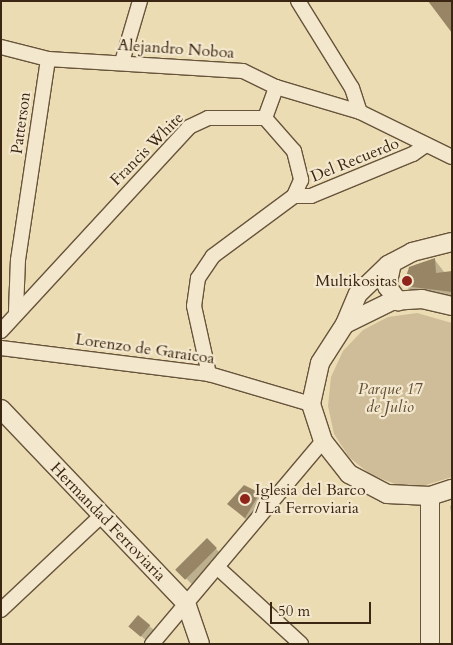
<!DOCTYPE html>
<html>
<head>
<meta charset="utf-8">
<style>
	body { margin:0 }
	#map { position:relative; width:453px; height:645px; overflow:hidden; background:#ecdcb3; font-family:Cardo,serif }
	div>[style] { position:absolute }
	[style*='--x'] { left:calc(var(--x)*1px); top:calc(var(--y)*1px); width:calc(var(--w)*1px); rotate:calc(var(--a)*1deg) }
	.green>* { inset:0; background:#cebd98 }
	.shadow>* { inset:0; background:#0003; transform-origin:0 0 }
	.building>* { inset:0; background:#978566; transform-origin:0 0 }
	.roads { filter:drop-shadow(1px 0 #67543b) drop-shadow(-1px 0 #67543b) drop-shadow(0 1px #67543b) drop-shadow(0 -1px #67543b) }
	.minor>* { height:14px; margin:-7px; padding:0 7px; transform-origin:7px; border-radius:7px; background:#f3e8ce }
	.tertiary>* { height:18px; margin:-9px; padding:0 9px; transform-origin:9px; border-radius:9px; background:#f3e8ce }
	.dots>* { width:14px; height:14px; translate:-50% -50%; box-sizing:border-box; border:2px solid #f3e8ce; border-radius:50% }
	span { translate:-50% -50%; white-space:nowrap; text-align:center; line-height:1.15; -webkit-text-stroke:4.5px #f3e8ce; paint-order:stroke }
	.street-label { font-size:16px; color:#3b2613 }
	.poi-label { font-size:16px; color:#3b2613 }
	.right { translate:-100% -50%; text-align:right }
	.left { translate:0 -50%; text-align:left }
	.park-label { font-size:16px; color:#604c34; font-style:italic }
	.frame { position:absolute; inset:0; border:2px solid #3b2613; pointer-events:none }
	.scale { position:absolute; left:270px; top:602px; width:101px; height:22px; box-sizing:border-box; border:2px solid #3b2613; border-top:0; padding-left:6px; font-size:15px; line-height:18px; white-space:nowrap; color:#3b2613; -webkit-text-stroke:4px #f3e8ce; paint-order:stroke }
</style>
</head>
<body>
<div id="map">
	<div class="green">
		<div style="clip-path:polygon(417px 313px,452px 323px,452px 477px,426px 485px,398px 485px,371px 475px,349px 457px,334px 434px,328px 406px,331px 377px,343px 351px,363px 330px,388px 317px)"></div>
	</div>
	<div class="shadow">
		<div style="clip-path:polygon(434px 259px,445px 273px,452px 272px,452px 301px,416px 296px,406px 286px,407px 272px,415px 265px)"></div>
		<div style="clip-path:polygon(244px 487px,270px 505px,255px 528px,229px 504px)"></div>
		<div style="clip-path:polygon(452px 505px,452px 519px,450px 506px)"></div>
		<div style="left:207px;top:540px;width:27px;height:42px;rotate:45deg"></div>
		<div style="clip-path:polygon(138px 616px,155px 631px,147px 641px,135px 631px)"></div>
	</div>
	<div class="building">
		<div style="clip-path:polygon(428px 1px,452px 1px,452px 33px)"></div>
		<div style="clip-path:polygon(435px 258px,436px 273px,452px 271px,452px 292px,404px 286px,409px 267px)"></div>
		<div style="clip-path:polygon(244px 485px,260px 493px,245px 518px,227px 504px)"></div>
		<div style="left:207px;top:538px;width:14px;height:45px;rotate:45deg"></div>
		<div style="left:138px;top:615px;width:16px;height:15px;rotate:40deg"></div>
	</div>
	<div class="roads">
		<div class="minor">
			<div style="--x:298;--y:1;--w:102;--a:58.2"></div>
			<div style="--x:352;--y:88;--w:25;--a:72"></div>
			<div style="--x:1;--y:47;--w:49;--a:14.3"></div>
			<div style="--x:48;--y:59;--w:195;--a:3.5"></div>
			<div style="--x:243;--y:71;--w:37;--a:26"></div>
			<div style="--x:276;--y:87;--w:88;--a:16.6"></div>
			<div style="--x:360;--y:112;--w:102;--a:26.1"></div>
			<div style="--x:122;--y:62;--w:64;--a:-73.6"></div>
			<div style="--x:265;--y:118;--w:33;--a:-70"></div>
			<div style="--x:294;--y:196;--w:17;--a:0"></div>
			<div style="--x:311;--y:196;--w:110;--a:-22.4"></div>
			<div style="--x:413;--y:154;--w:16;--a:-35"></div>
			<div style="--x:16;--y:311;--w:51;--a:-87.8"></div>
			<div style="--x:18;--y:260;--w:203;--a:-81.5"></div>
			<div style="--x:1;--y:331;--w:277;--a:-47.3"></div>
			<div style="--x:189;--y:127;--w:21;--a:-25"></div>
			<div style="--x:208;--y:118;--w:57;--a:0"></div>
			<div style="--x:265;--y:118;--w:44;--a:48.7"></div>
			<div style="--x:294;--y:151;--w:30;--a:76"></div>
			<div style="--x:301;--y:180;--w:17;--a:114"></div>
			<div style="--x:294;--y:196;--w:101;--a:143.5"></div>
			<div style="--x:213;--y:256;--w:27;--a:124"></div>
			<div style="--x:198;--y:278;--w:28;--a:98"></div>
			<div style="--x:194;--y:306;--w:70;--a:77.6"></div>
			<div style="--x:1;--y:348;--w:210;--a:7.1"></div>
			<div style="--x:209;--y:374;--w:106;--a:16.4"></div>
			<div style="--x:217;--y:567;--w:114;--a:42.5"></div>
			<div style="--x:1;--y:610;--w:137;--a:-43.2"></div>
			<div style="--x:152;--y:644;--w:265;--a:-49.9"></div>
		</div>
		<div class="tertiary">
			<div style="--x:392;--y:263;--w:24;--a:102"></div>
			<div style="--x:387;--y:286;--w:19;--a:54"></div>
			<div style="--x:452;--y:306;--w:31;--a:-167"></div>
			<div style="--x:422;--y:299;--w:30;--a:176"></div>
			<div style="--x:392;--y:301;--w:52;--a:153.9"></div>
			<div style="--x:345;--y:324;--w:46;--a:122.7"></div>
			<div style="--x:320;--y:363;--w:42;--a:102.4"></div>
			<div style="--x:311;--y:404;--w:39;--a:72"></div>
			<div style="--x:323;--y:441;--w:42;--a:51.8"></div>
			<div style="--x:349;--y:474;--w:43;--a:27.8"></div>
			<div style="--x:387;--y:494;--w:43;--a:2.7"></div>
			<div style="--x:430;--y:496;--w:23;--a:-18"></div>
			<div style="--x:345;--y:324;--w:33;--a:-67"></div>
			<div style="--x:358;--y:294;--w:42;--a:-44"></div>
			<div style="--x:388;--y:265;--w:27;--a:-28"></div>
			<div style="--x:412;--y:252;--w:41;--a:-14"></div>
			<div style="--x:1;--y:409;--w:268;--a:46.4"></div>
			<div style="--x:186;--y:603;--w:43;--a:71.1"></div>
			<div style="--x:430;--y:644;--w:148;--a:-90"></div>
		</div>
	</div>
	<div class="dots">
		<div style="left:407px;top:281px;background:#8f2418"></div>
		<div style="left:245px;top:499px;background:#8f2418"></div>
	</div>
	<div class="street-label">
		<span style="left:176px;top:49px;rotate:4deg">Alejandro Noboa</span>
		<span style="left:21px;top:123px;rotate:-82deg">Patterson</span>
		<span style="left:147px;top:149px;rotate:-45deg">Francis White</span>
		<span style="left:355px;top:160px;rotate:-22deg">Del Recuerdo</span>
		<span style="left:145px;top:349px;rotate:8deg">Lorenzo de Garaicoa</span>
		<span style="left:108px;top:522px;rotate:46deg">Hermandad Ferroviaria</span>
	</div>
	<div class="poi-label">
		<span class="right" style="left:397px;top:281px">Multikositas</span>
		<span class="left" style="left:255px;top:499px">Iglesia del Barco<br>/ La Ferroviaria</span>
	</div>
	<div class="park-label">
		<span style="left:390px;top:398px">Parque 17<br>de Julio</span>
	</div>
	<div class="frame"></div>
	<div class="scale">50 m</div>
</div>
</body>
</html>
